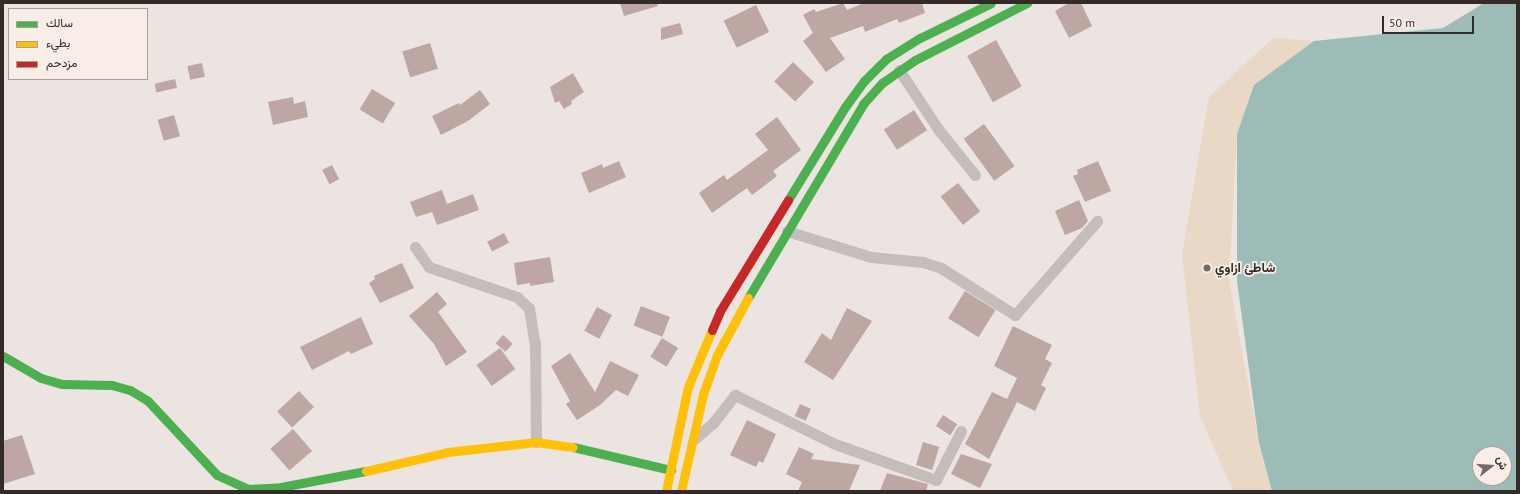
<!DOCTYPE html>
<html>
<head>
<meta charset="utf-8">
<style>
	body { margin:0 }
	#map { position:relative; width:1520px; height:494px; overflow:hidden; background:#ebe4e0; font-family:"PT Sans",Vazirmatn,sans-serif }
	div>[style] { position:absolute }
	[style*='--x'] { left:calc(var(--x)*1px); top:calc(var(--y)*1px); width:calc(var(--w)*1px); rotate:calc(var(--a)*1deg) }
	.sand>* { inset:0; background:#ead8c7 }
	.water>* { inset:0; background:#9dbcb8 }
	.building>* { inset:0; background:#bea6a2; transform-origin:0 0 }
	.street>* { height:11px; margin:-5.5px; padding:0 5.5px; transform-origin:5.5px; border-radius:5.5px; background:#c4bdb9 }
	.fast>* { height:9px; margin:-4.5px; padding:0 4.5px; transform-origin:4.5px; border-radius:4.5px; background:#4caf50 }
	.slow>* { height:9px; margin:-4.5px; padding:0 4.5px; transform-origin:4.5px; border-radius:4.5px; background:#ffc107 }
	.jam>* { height:9px; margin:-4.5px; padding:0 4.5px; transform-origin:4.5px; border-radius:4.5px; background:#c62828 }
	.dots>* { width:11px; height:11px; translate:-50% -50%; box-sizing:border-box; border:2px solid #f8eee7; border-radius:50% }
	span { translate:-50% -50%; white-space:nowrap; text-align:center; line-height:1.15; -webkit-text-stroke:3.5px #f8eee7; paint-order:stroke }
	.poi-label { font-size:13px; color:#342a27; font-weight:700 }
	.left { translate:0 -50%; text-align:left }
	.frame { position:absolute; inset:0; border:4px solid #342a27; pointer-events:none }
	.legend { position:absolute; left:8px; top:8px; width:140px; height:72px; box-sizing:border-box; background:#f8eee7; border:1px solid #aaa09a; margin:0; padding:5px 7px; list-style:none; font-size:12px; color:#342a27 }
	.legend li { display:flex; align-items:center; gap:8px; height:20px }
	.legend b { width:20px; border:1px solid #aaa09a }
	.north { position:absolute; left:1472px; top:446px; width:40px; height:40px; box-sizing:border-box; background:#f8eee7; border:1px solid #aaa09a; border-radius:50%; rotate:73deg; font-size:11px; font-weight:700; line-height:16px; text-align:center; color:#342a27 }
	.north::after { content:''; display:block; margin:auto; width:14px; height:18px; background:#746b68; clip-path:polygon(50% 0,100% 100%,50% 72%,0 100%) }
	.scale { position:absolute; left:1382px; top:16px; width:92px; height:18px; box-sizing:border-box; border:2px solid #342a27; border-top:0; padding-left:5px; font-size:12px; line-height:14px; white-space:nowrap; color:#342a27; -webkit-text-stroke:3px #f8eee7; paint-order:stroke }
</style>
</head>
<body>
<div id="map">
	<div class="sand">
		<div style="clip-path:polygon(1273px 38px,1314px 41px,1254px 85px,1237px 134px,1229px 281px,1259px 443px,1272px 491px,1233px 491px,1200px 416px,1182px 254px,1209px 97px)"></div>
	</div>
	<div class="water">
		<div style="clip-path:polygon(evenodd,1484px 3px,1517px 3px,1517px 491px,1272px 491px,1259px 443px,1237px 281px,1237px 134px,1254px 85px,1314px 41px,1443px 28px,1484px 3px,1480px 454px,1504px 454px,1504px 478px,1480px 478px,1480px 454px)"></div>
	</div>
	<div class="building">
		<div style="clip-path:polygon(620px 3px,657px 3px,658px 6px,624px 16px)"></div>
		<div style="clip-path:polygon(843px 3px,847px 10px,864px 3px,922px 3px,925px 13px,899px 23px,897px 19px,865px 32px,863px 26px,830px 38px,845px 59px,826px 72px,803px 41px,813px 33px,803px 15px,814px 9px,816px 12px)"></div>
		<div style="clip-path:polygon(1069px 3px,1081px 3px,1092px 26px,1069px 38px,1055px 11px)"></div>
		<div style="left:756px;top:5px;width:30px;height:36px;rotate:64deg"></div>
		<div style="clip-path:polygon(680px 23px,683px 34px,661px 40px,661px 28px)"></div>
		<div style="left:996px;top:40px;width:53px;height:33px;rotate:61deg"></div>
		<div style="left:430px;top:43px;width:27px;height:29px;rotate:73deg"></div>
		<div style="left:793px;top:62px;width:29px;height:27px;rotate:44deg"></div>
		<div style="left:202px;top:63px;width:14px;height:15px;rotate:78deg"></div>
		<div style="clip-path:polygon(573px 73px,584px 92px,571px 101px,572px 104px,564px 109px,559px 101px,555px 103px,550px 87px)"></div>
		<div style="left:175px;top:79px;width:9px;height:21px;rotate:77deg"></div>
		<div style="left:372px;top:89px;width:27px;height:24px;rotate:31deg"></div>
		<div style="clip-path:polygon(480px 90px,490px 104px,468px 121px,441px 135px,432px 116px,459px 103px,460px 105px)"></div>
		<div style="clip-path:polygon(293px 97px,294px 104px,305px 101px,308px 117px,273px 125px,268px 102px)"></div>
		<div style="left:914px;top:110px;width:24px;height:36px;rotate:57deg"></div>
		<div style="left:174px;top:115px;width:22px;height:17px;rotate:74deg"></div>
		<div style="clip-path:polygon(777px 117px,801px 150px,773px 171px,777px 176px,752px 195px,747px 188px,712px 213px,699px 193px,724px 175px,727px 180px,768px 150px,755px 134px)"></div>
		<div style="left:984px;top:124px;width:52px;height:25px;rotate:54deg"></div>
		<div style="clip-path:polygon(619px 161px,626px 177px,589px 193px,581px 173px,602px 164px,603px 168px)"></div>
		<div style="clip-path:polygon(1098px 161px,1111px 191px,1085px 202px,1073px 176px,1078px 174px,1077px 170px)"></div>
		<div style="left:332px;top:165px;width:16px;height:11px;rotate:63deg"></div>
		<div style="left:958px;top:183px;width:36px;height:22px;rotate:52deg"></div>
		<div style="clip-path:polygon(442px 190px,447px 204px,473px 194px,479px 210px,437px 225px,432px 212px,416px 217px,410px 202px)"></div>
		<div style="clip-path:polygon(1079px 200px,1088px 221px,1082px 228px,1065px 235px,1055px 211px)"></div>
		<div style="left:504px;top:233px;width:11px;height:19px;rotate:63deg"></div>
		<div style="clip-path:polygon(550px 257px,554px 282px,530px 286px,530px 283px,517px 285px,514px 263px)"></div>
		<div style="clip-path:polygon(402px 263px,414px 288px,380px 303px,369px 283px,375px 279px,374px 276px)"></div>
		<div style="left:965px;top:291px;width:36px;height:32px;rotate:32deg"></div>
		<div style="clip-path:polygon(437px 292px,447px 304px,438px 312px,467px 352px,446px 366px,434px 344px,409px 316px)"></div>
		<div style="left:641px;top:306px;width:31px;height:21px;rotate:21deg"></div>
		<div style="left:597px;top:307px;width:17px;height:27px;rotate:28deg"></div>
		<div style="clip-path:polygon(847px 308px,872px 321px,833px 380px,804px 362px,822px 333px,831px 340px)"></div>
		<div style="clip-path:polygon(361px 317px,373px 344px,351px 354px,349px 351px,312px 370px,300px 347px)"></div>
		<div style="clip-path:polygon(1013px 326px,1052px 345px,1045px 359px,1052px 363px,1041px 385px,1046px 388px,1035px 411px,1017px 402px,989px 459px,965px 444px,992px 392px,1007px 399px,1017px 378px,994px 366px)"></div>
		<div style="left:503px;top:335px;width:13px;height:11px;rotate:42deg"></div>
		<div style="left:662px;top:338px;width:19px;height:22px;rotate:32deg"></div>
		<div style="left:500px;top:348px;width:26px;height:29px;rotate:54deg"></div>
		<div style="clip-path:polygon(570px 353px,595px 392px,610px 361px,639px 375px,628px 396px,616px 390px,600px 405px,577px 420px,566px 404px,570px 401px,551px 366px)"></div>
		<div style="left:299px;top:391px;width:22px;height:30px;rotate:47deg"></div>
		<div style="left:800px;top:404px;width:12px;height:13px;rotate:24deg"></div>
		<div style="left:943px;top:415px;width:17px;height:13px;rotate:33deg"></div>
		<div style="clip-path:polygon(747px 420px,776px 434px,763px 463px,759px 461px,756px 467px,730px 455px)"></div>
		<div style="left:293px;top:429px;width:29px;height:30px;rotate:49deg"></div>
		<div style="clip-path:polygon(22px 435px,35px 474px,3px 484px,3px 441px)"></div>
		<div style="left:923px;top:442px;width:17px;height:24px;rotate:17deg"></div>
		<div style="clip-path:polygon(799px 447px,814px 454px,811px 459px,860px 465px,849px 491px,798px 491px,802px 482px,786px 474px)"></div>
		<div style="clip-path:polygon(961px 454px,992px 464px,980px 488px,951px 474px)"></div>
		<div style="clip-path:polygon(887px 473px,928px 484px,926px 491px,880px 491px)"></div>
	</div>
	<div class="street">
		<div style="--x:899;--y:70;--w:71;--a:56.5"></div>
		<div style="--x:938;--y:129;--w:59;--a:51.2"></div>
		<div style="--x:787;--y:231;--w:88;--a:17.2"></div>
		<div style="--x:871;--y:257;--w:52;--a:5.5"></div>
		<div style="--x:923;--y:262;--w:19;--a:18"></div>
		<div style="--x:941;--y:268;--w:88;--a:32.4"></div>
		<div style="--x:1015;--y:315;--w:125;--a:-48.9"></div>
		<div style="--x:415;--y:247;--w:24;--a:55"></div>
		<div style="--x:429;--y:267;--w:93;--a:18.8"></div>
		<div style="--x:517;--y:297;--w:16;--a:43"></div>
		<div style="--x:529;--y:308;--w:36;--a:81"></div>
		<div style="--x:535;--y:344;--w:98;--a:89.4"></div>
		<div style="--x:694;--y:439;--w:25;--a:-40"></div>
		<div style="--x:713;--y:423;--w:36;--a:-52"></div>
		<div style="--x:735;--y:395;--w:111;--a:26.1"></div>
		<div style="--x:835;--y:444;--w:107;--a:19.6"></div>
		<div style="--x:936;--y:480;--w:55;--a:-63"></div>
	</div>
	<div class="fast">
		<div style="--x:788;--y:200;--w:109;--a:-58.5"></div>
		<div style="--x:845;--y:107;--w:32;--a:-54"></div>
		<div style="--x:864;--y:81;--w:31;--a:-45"></div>
		<div style="--x:886;--y:59;--w:40;--a:-32"></div>
		<div style="--x:920;--y:38;--w:79;--a:-26.2"></div>
		<div style="--x:748;--y:298;--w:226;--a:-59.3"></div>
		<div style="--x:863;--y:104;--w:28;--a:-48"></div>
		<div style="--x:882;--y:83;--w:40;--a:-34.9"></div>
		<div style="--x:915;--y:60;--w:126;--a:-27"></div>
		<div style="--x:3;--y:356;--w:44;--a:30.1"></div>
		<div style="--x:41;--y:378;--w:22;--a:16"></div>
		<div style="--x:62;--y:384;--w:50;--a:1.1"></div>
		<div style="--x:112;--y:385;--w:19;--a:16"></div>
		<div style="--x:130;--y:390;--w:21;--a:31"></div>
		<div style="--x:148;--y:401;--w:101;--a:47"></div>
		<div style="--x:217;--y:475;--w:34;--a:24"></div>
		<div style="--x:248;--y:489;--w:33;--a:-3"></div>
		<div style="--x:281;--y:487;--w:86;--a:-10.7"></div>
		<div style="--x:573;--y:447;--w:101;--a:13.2"></div>
	</div>
	<div class="slow">
		<div style="--x:366;--y:471;--w:84;--a:-13"></div>
		<div style="--x:448;--y:452;--w:89;--a:-6.5"></div>
		<div style="--x:536;--y:442;--w:37;--a:8"></div>
		<div style="--x:666;--y:491;--w:106;--a:-78.1"></div>
		<div style="--x:688;--y:387;--w:62;--a:-67.2"></div>
		<div style="--x:681;--y:491;--w:99;--a:-77.2"></div>
		<div style="--x:703;--y:394;--w:41;--a:-70.3"></div>
		<div style="--x:717;--y:355;--w:65;--a:-61.5"></div>
	</div>
	<div class="jam">
		<div style="--x:712;--y:330;--w:21;--a:-67"></div>
		<div style="--x:720;--y:311;--w:130;--a:-58.5"></div>
	</div>
	<div class="dots">
		<div style="left:1207px;top:268px;background:#746b68"></div>
	</div>
	<div class="poi-label">
		<span class="left" style="left:1215px;top:268px">شاطئ ازاوي</span>
	</div>
	<div class="frame"></div>
	<ul class="legend">
	<li><b style="height:5px;background:#4caf50"></b>سالك</li>
	<li><b style="height:5px;background:#ffc107"></b>بطيء</li>
	<li><b style="height:5px;background:#c62828"></b>مزدحم</li>
	</ul>
	<div class="north">ش</div>
	<div class="scale">50 m</div>
</div>
</body>
</html>
